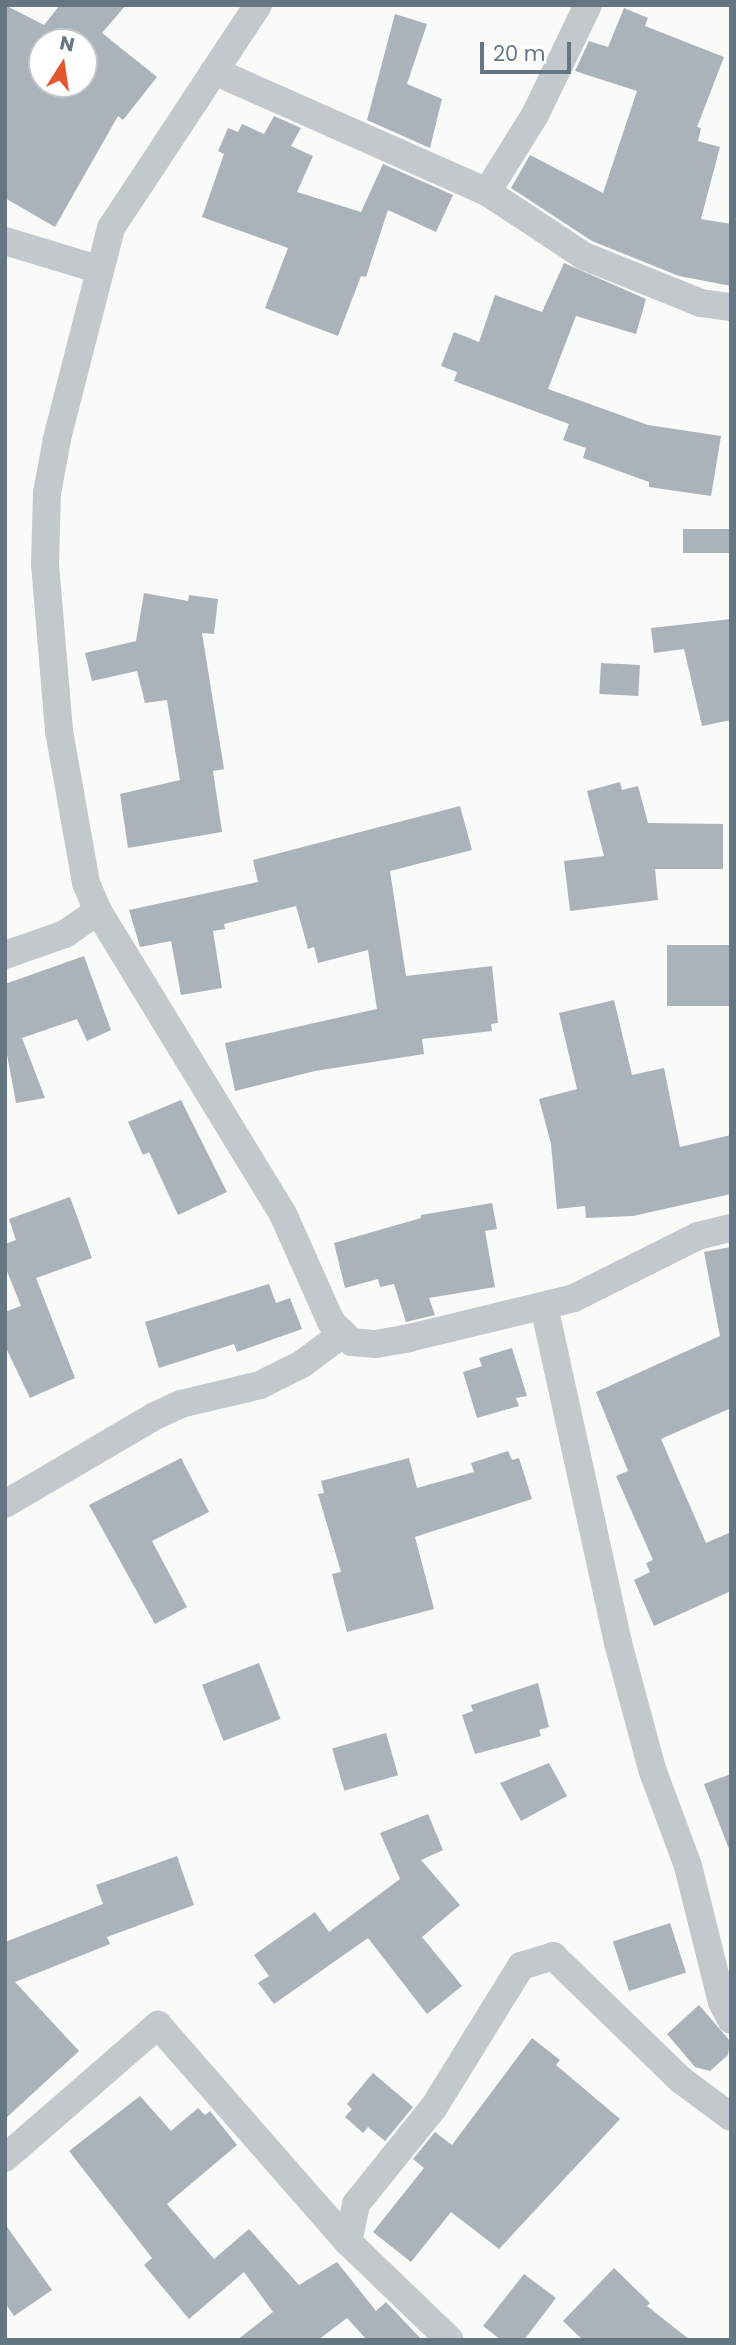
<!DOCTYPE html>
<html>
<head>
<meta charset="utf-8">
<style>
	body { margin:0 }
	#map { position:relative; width:736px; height:2345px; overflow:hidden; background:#fafaf8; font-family:Poppins,sans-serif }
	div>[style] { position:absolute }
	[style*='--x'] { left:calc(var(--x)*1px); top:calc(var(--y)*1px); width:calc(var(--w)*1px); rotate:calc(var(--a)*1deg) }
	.building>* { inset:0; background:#aab3b9; transform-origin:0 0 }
	.street>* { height:28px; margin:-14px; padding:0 14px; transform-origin:14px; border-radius:14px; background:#c3c8cc }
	span { translate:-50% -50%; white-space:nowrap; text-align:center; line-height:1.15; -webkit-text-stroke:7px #fff; paint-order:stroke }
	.frame { position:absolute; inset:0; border:7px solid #657683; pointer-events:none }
	.north { position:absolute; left:28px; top:28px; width:70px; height:70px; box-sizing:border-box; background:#fff; border:2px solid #c1c8cd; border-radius:50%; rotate:12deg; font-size:19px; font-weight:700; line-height:28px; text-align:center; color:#657683 }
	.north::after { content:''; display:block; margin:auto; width:24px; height:32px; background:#e4572e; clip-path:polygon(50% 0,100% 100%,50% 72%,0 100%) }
	.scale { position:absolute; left:480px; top:42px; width:91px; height:32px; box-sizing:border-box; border:4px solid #657683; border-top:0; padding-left:9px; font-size:21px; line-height:24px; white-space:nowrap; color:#657683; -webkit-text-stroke:5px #fff; paint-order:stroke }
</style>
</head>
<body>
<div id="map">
	<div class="building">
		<div style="clip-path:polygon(evenodd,5px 5px,44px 25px,60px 5px,126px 5px,102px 33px,157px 77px,123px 120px,118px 116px,55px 227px,5px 198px,5px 5px,42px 42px,84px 42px,84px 84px,42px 84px,42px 42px)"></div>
		<div style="clip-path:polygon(624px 8px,648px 18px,645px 26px,724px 57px,697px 127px,701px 128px,698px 141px,720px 147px,701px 219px,731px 224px,731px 286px,679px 276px,592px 241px,511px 188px,530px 155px,603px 193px,637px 91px,575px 71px,589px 41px,608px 47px)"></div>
		<div style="clip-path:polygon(395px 14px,427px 24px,407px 84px,442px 99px,430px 148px,367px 120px)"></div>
		<div style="clip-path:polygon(274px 116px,301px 128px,291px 146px,313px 156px,297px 192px,361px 212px,383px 164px,453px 195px,436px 232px,388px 210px,366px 277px,361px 276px,338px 336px,265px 308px,288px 248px,202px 217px,224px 154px,218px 151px,228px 128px,238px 132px,242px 124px,264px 134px)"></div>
		<div style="clip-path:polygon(564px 263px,646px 299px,636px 334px,576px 316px,548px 389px,648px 425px,721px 436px,711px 496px,649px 487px,649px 482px,583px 458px,586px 448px,563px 440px,569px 424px,454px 381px,457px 372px,441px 366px,454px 332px,479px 342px,495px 295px,542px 312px)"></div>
		<div style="left:731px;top:529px;width:24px;height:48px;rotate:90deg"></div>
		<div style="clip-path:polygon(144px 593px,188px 601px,189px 595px,218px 599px,214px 634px,202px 633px,224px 769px,213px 771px,222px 832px,128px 848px,120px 794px,180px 780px,167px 700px,145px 703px,137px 671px,92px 681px,85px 653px,136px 641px)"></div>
		<div style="clip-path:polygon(731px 619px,731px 720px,702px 726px,684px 649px,654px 653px,651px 628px)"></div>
		<div style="left:601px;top:663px;width:39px;height:31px;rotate:3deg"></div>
		<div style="clip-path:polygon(620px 782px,622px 790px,638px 786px,648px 823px,723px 824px,723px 869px,655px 869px,658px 900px,570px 911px,564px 861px,604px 856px,587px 791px)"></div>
		<div style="clip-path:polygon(460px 806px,472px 850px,390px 871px,406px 976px,492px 966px,498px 1023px,491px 1024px,492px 1031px,422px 1039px,424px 1054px,315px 1071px,235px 1091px,225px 1043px,377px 1009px,368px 950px,318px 963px,314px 947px,308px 949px,296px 906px,224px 924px,225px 929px,213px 931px,222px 988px,181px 995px,171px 941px,140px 947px,129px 910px,258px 882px,253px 860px)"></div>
		<div style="left:731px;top:945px;width:61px;height:64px;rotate:90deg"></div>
		<div style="clip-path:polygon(84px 956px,111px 1030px,87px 1041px,77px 1019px,22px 1038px,45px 1098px,16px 1103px,5px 1044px,5px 984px)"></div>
		<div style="clip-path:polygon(614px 1000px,632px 1075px,664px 1068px,680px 1147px,731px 1135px,731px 1194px,633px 1216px,586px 1218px,585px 1206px,557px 1209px,551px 1144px,539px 1099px,577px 1089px,559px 1013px)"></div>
		<div style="clip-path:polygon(181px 1100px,227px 1192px,178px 1215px,149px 1152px,143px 1155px,128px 1122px)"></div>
		<div style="clip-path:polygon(70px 1197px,92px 1258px,36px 1278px,75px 1378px,30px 1398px,5px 1346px,5px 1312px,21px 1306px,5px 1266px,5px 1244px,16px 1240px,9px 1219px)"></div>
		<div style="clip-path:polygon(492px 1203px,497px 1229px,485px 1231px,495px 1287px,429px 1298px,435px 1315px,406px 1322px,394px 1284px,380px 1287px,378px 1279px,345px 1288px,334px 1243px,421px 1218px,421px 1215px)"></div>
		<div style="clip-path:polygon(731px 1247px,731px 1408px,661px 1439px,706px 1543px,731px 1532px,731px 1591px,654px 1626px,634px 1580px,650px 1572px,646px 1563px,653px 1560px,616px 1476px,628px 1471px,596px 1392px,720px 1336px,704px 1252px)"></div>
		<div style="clip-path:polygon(269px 1284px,276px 1303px,290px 1298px,302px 1329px,237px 1352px,234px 1344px,159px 1368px,145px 1322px)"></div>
		<div style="clip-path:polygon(512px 1348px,527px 1396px,516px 1398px,519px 1406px,477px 1418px,463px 1372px,482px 1366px,479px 1358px)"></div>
		<div style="clip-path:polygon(508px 1451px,512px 1460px,519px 1458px,532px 1499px,415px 1537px,434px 1609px,347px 1632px,332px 1574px,341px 1572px,318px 1494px,324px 1493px,321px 1481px,409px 1458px,417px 1488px,474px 1472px,471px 1463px)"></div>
		<div style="clip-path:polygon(181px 1458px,209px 1512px,152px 1541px,187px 1607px,155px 1624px,89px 1505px)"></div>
		<div style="left:259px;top:1663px;width:60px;height:61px;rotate:69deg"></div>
		<div style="clip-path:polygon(538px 1683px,549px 1727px,539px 1730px,541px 1736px,475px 1754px,462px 1715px,473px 1711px,471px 1705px)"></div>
		<div style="left:386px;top:1733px;width:44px;height:56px;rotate:74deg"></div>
		<div style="clip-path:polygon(549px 1763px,567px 1796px,521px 1821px,500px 1783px)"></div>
		<div style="clip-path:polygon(731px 1774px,731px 1848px,729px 1849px,704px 1784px)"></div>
		<div style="clip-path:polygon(428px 1814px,443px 1850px,421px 1860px,460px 1905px,422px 1937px,462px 1986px,427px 2014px,368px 1938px,274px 2004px,258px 1983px,269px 1976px,254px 1955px,315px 1912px,329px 1932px,400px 1879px,380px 1833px)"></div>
		<div style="clip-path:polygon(177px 1856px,194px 1905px,107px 1937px,110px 1944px,15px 1982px,79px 2051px,5px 2119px,5px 1942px,103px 1904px,96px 1885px)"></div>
		<div style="left:670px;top:1923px;width:52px;height:60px;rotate:72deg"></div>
		<div style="clip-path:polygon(699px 2005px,730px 2041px,728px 2055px,710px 2071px,695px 2067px,667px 2034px)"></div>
		<div style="clip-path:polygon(532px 2038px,560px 2060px,556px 2065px,620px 2119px,499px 2249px,451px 2212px,411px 2262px,373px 2232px,424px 2168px,413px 2159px,435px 2132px,452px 2145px)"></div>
		<div style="clip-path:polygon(373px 2073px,413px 2107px,385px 2141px,368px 2127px,363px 2133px,345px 2117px,352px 2109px,347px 2104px)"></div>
		<div style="clip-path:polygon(140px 2096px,171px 2131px,198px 2108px,205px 2115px,210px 2111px,237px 2145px,167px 2204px,214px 2259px,249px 2229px,299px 2285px,337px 2262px,376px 2311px,386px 2302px,422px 2340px,367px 2340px,347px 2318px,318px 2340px,237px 2340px,273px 2312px,244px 2272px,189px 2319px,144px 2265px,152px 2258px,69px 2151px)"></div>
		<div style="clip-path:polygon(5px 2224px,52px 2290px,14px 2316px,5px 2303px)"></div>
		<div style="clip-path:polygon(614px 2268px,650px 2303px,647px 2306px,690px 2340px,583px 2340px,563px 2321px)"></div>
		<div style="clip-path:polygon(524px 2274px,556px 2298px,524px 2340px,501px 2340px,483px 2326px)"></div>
	</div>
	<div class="street">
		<div style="--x:258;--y:5;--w:267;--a:123.4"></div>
		<div style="--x:111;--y:228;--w:218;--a:104.4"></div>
		<div style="--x:57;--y:439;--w:55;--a:100.5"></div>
		<div style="--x:47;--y:493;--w:71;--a:91.6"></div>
		<div style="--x:45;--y:564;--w:168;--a:85.2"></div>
		<div style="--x:59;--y:731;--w:154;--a:79.9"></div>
		<div style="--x:86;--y:883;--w:30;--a:67"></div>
		<div style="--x:98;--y:911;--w:355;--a:58.6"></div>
		<div style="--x:283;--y:1214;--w:118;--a:66"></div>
		<div style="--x:331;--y:1322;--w:29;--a:44"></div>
		<div style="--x:352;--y:1342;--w:24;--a:5"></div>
		<div style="--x:376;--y:1344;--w:34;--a:-10"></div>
		<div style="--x:409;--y:1338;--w:170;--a:-13.6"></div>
		<div style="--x:574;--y:1298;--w:139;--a:-26.6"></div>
		<div style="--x:698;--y:1236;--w:34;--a:-14"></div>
		<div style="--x:214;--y:71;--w:299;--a:23.9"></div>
		<div style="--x:487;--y:192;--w:116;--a:33.4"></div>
		<div style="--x:584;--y:256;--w:126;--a:21.9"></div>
		<div style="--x:701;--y:303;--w:30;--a:8"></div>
		<div style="--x:487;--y:192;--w:91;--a:-58.1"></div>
		<div style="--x:535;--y:115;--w:122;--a:-64.3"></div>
		<div style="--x:5;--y:241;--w:97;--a:16.8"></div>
		<div style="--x:5;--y:955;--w:64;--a:-19.3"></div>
		<div style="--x:65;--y:934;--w:40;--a:-34.9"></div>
		<div style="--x:544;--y:1306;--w:345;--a:77.6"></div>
		<div style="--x:618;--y:1643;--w:131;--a:74.9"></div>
		<div style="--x:652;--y:1769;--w:103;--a:69.6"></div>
		<div style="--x:688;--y:1866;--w:140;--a:76"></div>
		<div style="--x:722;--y:2002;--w:20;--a:63"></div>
		<div style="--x:5;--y:1504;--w:174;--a:-30.4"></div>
		<div style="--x:155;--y:1416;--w:29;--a:-25"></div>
		<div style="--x:181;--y:1404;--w:81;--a:-13.5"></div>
		<div style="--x:260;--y:1385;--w:47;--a:-26.6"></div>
		<div style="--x:302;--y:1364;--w:49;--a:-36.6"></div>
		<div style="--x:5;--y:2158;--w:203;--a:-41"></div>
		<div style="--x:158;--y:2025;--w:288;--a:48.8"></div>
		<div style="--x:348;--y:2242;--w:141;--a:43.9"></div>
		<div style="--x:348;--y:2242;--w:39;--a:-78"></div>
		<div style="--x:356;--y:2204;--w:124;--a:-51.2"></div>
		<div style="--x:434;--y:2107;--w:166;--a:-58.3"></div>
		<div style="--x:521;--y:1966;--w:34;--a:-17"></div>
		<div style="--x:553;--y:1956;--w:178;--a:44.1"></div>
		<div style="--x:681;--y:2080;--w:62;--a:36.5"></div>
	</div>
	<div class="frame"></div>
	<div class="north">N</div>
	<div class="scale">20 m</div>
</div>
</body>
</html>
